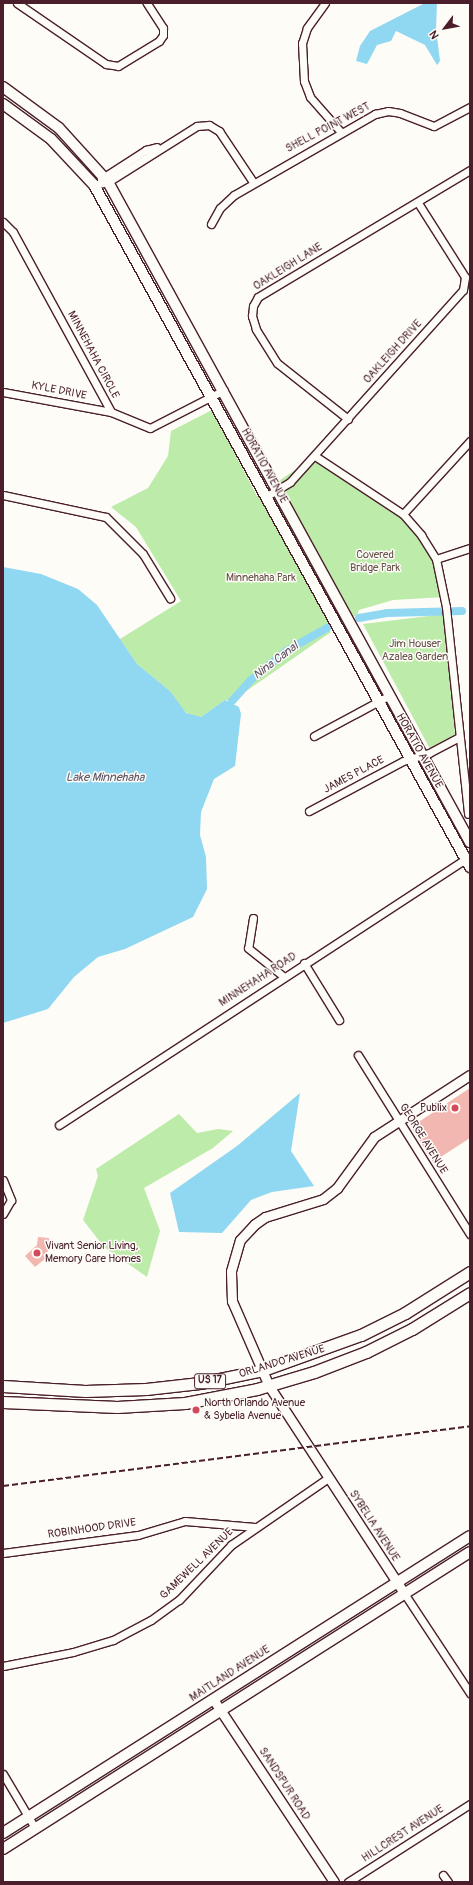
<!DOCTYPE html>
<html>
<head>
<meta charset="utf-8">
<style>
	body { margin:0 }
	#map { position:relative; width:473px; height:1885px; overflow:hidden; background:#fdfcf7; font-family:Pangolin,sans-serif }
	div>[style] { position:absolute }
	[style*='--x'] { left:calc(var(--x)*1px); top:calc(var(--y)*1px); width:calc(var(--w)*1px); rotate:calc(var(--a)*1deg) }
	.green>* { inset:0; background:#bdeba9 }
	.water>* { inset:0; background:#90d7f2 }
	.canal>* { height:8px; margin:-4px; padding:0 4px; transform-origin:4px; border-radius:4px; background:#90d7f2 }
	.building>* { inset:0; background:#f3b7b1 }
	.roads { filter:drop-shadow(1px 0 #4a1f2b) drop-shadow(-1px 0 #4a1f2b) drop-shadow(0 1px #4a1f2b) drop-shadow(0 -1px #4a1f2b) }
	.minor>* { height:7px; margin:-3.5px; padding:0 3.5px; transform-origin:3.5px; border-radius:3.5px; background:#fdfcf7 }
	.tertiary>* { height:9px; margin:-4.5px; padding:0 4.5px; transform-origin:4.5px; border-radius:4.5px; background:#fdfcf7 }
	.secondary>* { height:10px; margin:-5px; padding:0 5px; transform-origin:5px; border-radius:5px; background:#fdfcf7 }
	.primary>* { height:11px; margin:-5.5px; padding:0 5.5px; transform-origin:5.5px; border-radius:5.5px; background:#fdfcf7 }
	.rail>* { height:2px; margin-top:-1px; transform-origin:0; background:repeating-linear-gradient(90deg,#4a1f2b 0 6px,transparent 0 9px) }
	.dots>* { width:11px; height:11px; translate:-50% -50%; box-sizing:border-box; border:2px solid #fdfcf7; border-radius:50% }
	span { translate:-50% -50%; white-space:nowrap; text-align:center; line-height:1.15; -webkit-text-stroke:3px #fdfcf7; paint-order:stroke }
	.shield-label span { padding:1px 3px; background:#fdfcf7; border:1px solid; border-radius:3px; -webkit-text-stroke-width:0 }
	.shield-label { font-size:10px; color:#4a1f2b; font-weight:700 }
	.street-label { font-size:11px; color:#4a1f2b }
	.park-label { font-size:11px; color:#67524a }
	.poi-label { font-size:11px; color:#4a1f2b }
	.right { translate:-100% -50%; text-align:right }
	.left { translate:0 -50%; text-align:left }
	.water-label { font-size:12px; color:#5f5667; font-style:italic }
	.frame { position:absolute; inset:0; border:4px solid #4a1f2b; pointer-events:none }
	.north { position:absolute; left:425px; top:8px; width:40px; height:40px; -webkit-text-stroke:3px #fdfcf7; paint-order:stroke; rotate:238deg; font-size:11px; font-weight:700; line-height:16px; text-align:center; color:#4a1f2b }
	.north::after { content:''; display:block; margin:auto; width:14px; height:18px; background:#4a1f2b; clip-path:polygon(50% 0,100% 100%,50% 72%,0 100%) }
</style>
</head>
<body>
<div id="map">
	<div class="green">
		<div style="clip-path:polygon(212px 410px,257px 496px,315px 456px,395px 508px,431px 549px,445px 597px,393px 600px,359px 610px,357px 615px,327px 628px,331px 632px,232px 701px,225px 700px,201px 717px,194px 717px,182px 710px,170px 691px,137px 664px,120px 639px,181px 601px,136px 527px,111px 507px,148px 488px,168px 456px,171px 431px)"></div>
		<div style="clip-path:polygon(445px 614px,455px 734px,430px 749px,363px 624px)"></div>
		<div style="clip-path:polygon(179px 1114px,197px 1133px,218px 1129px,233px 1131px,213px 1148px,144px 1188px,160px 1231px,147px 1277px,104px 1247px,83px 1220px,98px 1176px,96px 1169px)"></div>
	</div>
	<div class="water">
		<div style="clip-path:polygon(425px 3px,437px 3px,436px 29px,440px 61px,437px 65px,425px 45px,396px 31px,391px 41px,377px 45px,367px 64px,356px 61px,360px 46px,370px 31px)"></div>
		<div style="clip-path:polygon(3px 567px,41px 574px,78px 589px,97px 605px,137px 664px,170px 691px,186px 713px,201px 717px,225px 700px,239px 707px,241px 714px,235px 766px,214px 779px,201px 812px,200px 835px,206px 857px,207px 889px,193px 917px,125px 949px,98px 957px,74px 977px,48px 1009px,3px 1023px)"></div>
		<div style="clip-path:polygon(300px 1093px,291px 1151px,314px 1186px,272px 1192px,251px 1200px,222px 1233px,179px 1232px,170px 1193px,237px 1146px)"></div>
	</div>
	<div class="canal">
		<div style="--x:359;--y:618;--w:28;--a:-10"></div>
		<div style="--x:387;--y:613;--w:75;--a:-1.5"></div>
		<div style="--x:232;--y:701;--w:28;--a:-48"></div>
		<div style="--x:251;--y:680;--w:45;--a:-39.6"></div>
		<div style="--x:286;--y:651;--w:47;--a:-29.3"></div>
	</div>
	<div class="building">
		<div style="clip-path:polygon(470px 1088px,470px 1138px,433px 1162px,411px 1127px)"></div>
		<div style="clip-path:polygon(38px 1237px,49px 1238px,48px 1251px,43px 1255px,46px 1258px,35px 1267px,25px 1256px,37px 1245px)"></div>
	</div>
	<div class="roads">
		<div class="minor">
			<div style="--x:17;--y:3;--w:108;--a:34.4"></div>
			<div style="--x:106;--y:64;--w:12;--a:9"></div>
			<div style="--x:118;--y:66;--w:48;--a:-31.4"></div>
			<div style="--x:159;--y:41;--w:7;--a:-56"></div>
			<div style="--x:163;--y:35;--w:7;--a:-90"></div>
			<div style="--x:163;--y:28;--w:30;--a:-123"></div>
			<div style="--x:325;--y:3;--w:31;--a:126"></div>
			<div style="--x:307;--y:28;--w:16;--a:108"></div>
			<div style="--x:302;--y:43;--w:38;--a:87"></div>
			<div style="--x:304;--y:81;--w:17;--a:69"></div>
			<div style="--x:310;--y:97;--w:45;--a:48.6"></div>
			<div style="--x:101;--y:179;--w:54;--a:-32.8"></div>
			<div style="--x:146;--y:150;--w:11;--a:-15"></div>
			<div style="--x:94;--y:185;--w:14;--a:-12"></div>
			<div style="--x:108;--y:182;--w:105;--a:-32.2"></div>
			<div style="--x:197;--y:126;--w:12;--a:-5"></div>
			<div style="--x:209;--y:125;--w:12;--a:31"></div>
			<div style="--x:219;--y:131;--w:61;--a:56.3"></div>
			<div style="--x:3;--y:222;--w:14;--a:45"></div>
			<div style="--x:13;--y:232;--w:205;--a:61.4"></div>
			<div style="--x:211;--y:224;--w:18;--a:-61"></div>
			<div style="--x:220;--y:208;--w:19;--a:-43"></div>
			<div style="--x:234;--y:195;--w:163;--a:-29.9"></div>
			<div style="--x:375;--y:114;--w:13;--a:-13"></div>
			<div style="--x:388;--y:111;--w:12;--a:9"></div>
			<div style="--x:400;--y:113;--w:36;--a:21"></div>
			<div style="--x:434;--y:126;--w:41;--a:-27.8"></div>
			<div style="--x:3;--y:392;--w:110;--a:10.5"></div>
			<div style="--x:111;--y:412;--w:42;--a:22.3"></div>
			<div style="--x:150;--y:428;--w:83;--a:-27.2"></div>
			<div style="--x:348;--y:419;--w:90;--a:-141.7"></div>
			<div style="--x:277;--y:363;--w:40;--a:-122"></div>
			<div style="--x:256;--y:329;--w:14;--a:-107"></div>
			<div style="--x:252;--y:316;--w:10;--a:-84"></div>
			<div style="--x:253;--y:306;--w:10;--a:-61"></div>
			<div style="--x:258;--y:297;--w:247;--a:-30.9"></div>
			<div style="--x:315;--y:456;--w:105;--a:33.4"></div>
			<div style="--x:403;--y:514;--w:28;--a:49"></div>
			<div style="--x:421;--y:535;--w:28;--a:58"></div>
			<div style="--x:436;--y:559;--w:49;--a:78.2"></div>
			<div style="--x:446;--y:607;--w:208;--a:83.9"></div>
			<div style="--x:3;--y:495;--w:105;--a:12.1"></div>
			<div style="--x:106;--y:517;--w:52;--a:45"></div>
			<div style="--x:143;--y:554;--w:52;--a:58.5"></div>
			<div style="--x:267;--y:496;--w:27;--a:-31"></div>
			<div style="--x:290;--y:482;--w:258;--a:-48"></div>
			<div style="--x:463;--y:290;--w:13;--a:-81"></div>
			<div style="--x:465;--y:277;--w:88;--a:-122.4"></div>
			<div style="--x:403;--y:514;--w:99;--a:-47.5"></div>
			<div style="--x:436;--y:559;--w:36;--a:-18"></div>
			<div style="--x:314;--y:736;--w:86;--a:-28.3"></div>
			<div style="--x:309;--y:811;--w:106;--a:-28"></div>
			<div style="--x:403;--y:761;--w:27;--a:-17"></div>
			<div style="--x:429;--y:753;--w:34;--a:-28"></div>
			<div style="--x:253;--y:918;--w:30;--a:99"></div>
			<div style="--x:248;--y:948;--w:45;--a:38.7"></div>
			<div style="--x:304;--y:963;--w:67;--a:58.4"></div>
			<div style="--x:358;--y:1055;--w:211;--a:58"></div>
			<div style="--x:59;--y:1125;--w:491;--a:-33.2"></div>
			<div style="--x:3;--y:1180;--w:22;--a:68"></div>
			<div style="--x:11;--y:1200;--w:16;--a:120"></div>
			<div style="--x:3;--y:1553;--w:136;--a:-7.6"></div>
			<div style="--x:138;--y:1535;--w:49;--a:-16.6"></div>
			<div style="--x:185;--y:1521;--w:70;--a:4.9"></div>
			<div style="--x:404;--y:1593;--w:120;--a:56.6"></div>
			<div style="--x:3;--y:1666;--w:71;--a:-11.3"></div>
			<div style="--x:73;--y:1652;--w:42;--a:-16.7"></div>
			<div style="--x:113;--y:1640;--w:43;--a:-27.8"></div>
			<div style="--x:151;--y:1620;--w:34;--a:-36"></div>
			<div style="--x:179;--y:1600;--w:76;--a:-46.6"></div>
			<div style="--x:231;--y:1545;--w:118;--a:-34.6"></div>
			<div style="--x:3;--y:1774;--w:63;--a:59.3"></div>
			<div style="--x:443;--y:1875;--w:9;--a:54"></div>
			<div style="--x:348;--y:1882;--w:145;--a:-32.6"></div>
		</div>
		<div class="tertiary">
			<div style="--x:404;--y:1593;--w:247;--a:-123.1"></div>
			<div style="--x:269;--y:1386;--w:93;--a:-113.5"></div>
			<div style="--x:232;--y:1301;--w:30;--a:-92"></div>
			<div style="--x:231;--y:1271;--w:32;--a:-74"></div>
			<div style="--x:240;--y:1240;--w:22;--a:-47"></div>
			<div style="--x:255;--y:1224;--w:12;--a:-35"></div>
			<div style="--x:265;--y:1217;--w:61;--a:-17.2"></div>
			<div style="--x:323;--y:1199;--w:18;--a:-38"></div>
			<div style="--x:337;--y:1188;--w:63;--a:-54"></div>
			<div style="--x:374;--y:1137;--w:114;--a:-32.9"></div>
			<div style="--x:213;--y:1699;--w:219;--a:56.5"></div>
		</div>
		<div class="secondary">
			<div style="--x:3;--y:87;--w:69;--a:36.2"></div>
			<div style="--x:59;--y:128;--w:73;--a:47.8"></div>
			<div style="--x:108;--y:182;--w:753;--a:61.26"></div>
			<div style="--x:3;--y:104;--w:59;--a:36.1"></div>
			<div style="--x:51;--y:139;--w:63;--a:46.9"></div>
			<div style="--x:94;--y:185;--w:779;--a:61.13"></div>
			<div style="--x:3;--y:1833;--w:553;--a:-32.46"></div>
			<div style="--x:3;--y:1849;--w:553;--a:-32.46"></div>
		</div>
		<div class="primary">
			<div style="--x:3;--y:1386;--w:82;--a:3.5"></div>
			<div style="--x:85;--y:1391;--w:61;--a:-1.9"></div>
			<div style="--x:146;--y:1389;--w:54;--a:-6.3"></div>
			<div style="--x:200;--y:1383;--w:64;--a:-11.7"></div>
			<div style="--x:263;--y:1370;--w:104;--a:-19.7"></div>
			<div style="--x:361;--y:1335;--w:49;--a:-26.6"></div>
			<div style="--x:405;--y:1313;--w:77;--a:-32.2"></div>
			<div style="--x:3;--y:1402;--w:114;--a:2.5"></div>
			<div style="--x:117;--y:1407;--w:68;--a:-3.4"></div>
			<div style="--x:185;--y:1403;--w:73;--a:-11"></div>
			<div style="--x:257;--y:1389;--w:59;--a:-16.6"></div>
			<div style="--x:314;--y:1372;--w:56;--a:-21"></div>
			<div style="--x:366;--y:1352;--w:51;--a:-26.6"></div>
			<div style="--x:412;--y:1329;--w:68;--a:-31.8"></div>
		</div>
	</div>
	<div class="rail">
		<div style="--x:3;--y:1486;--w:471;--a:-7.3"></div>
	</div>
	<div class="dots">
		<div style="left:455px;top:1108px;background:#d1495b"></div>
		<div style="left:37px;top:1253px;background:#d1495b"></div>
		<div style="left:196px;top:1410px;background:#d1495b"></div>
	</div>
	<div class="shield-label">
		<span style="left:210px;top:1381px">US 17</span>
	</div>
	<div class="street-label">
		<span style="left:328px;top:128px;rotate:-28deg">SHELL POINT WEST</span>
		<span style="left:288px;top:267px;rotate:-32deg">OAKLEIGH LANE</span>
		<span style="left:393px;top:352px;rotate:-48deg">OAKLEIGH DRIVE</span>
		<span style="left:93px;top:355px;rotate:62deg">MINNEHAHA CIRCLE</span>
		<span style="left:59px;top:391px;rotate:11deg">KYLE DRIVE</span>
		<span style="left:264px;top:466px;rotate:61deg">HORATIO AVENUE</span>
		<span style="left:419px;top:751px;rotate:61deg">HORATIO AVENUE</span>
		<span style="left:354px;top:775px;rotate:-28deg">JAMES PLACE</span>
		<span style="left:258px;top:980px;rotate:-33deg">MINNEHAHA ROAD</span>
		<span style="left:423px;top:1139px;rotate:58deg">GEORGE AVENUE</span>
		<span style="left:282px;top:1362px;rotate:-17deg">ORLANDO AVENUE</span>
		<span style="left:374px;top:1526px;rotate:57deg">SYBELIA AVENUE</span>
		<span style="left:92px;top:1529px;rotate:-8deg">ROBINHOOD DRIVE</span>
		<span style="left:197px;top:1564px;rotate:-44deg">GAMEWELL AVENUE</span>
		<span style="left:230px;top:1674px;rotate:-33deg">MAITLAND AVENUE</span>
		<span style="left:284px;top:1784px;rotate:57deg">SANDSPUR ROAD</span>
		<span style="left:403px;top:1834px;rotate:-33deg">HILLCREST AVENUE</span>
	</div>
	<div class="park-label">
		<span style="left:375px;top:562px">Covered<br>Bridge Park</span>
		<span style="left:261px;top:578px">Minnehaha Park</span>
		<span style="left:415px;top:651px">Jim Houser<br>Azalea Garden</span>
	</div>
	<div class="poi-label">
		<span class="right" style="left:447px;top:1108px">Publix</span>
		<span class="left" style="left:45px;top:1253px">Vivant Senior Living,<br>Memory Care Homes</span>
		<span class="left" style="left:204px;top:1410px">North Orlando Avenue<br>&amp; Sybelia Avenue</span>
	</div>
	<div class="water-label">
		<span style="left:276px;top:661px;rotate:-37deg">Nina Canal</span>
		<span style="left:105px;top:778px">Lake Minnehaha</span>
	</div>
	<div class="frame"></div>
	<div class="north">N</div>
</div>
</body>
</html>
